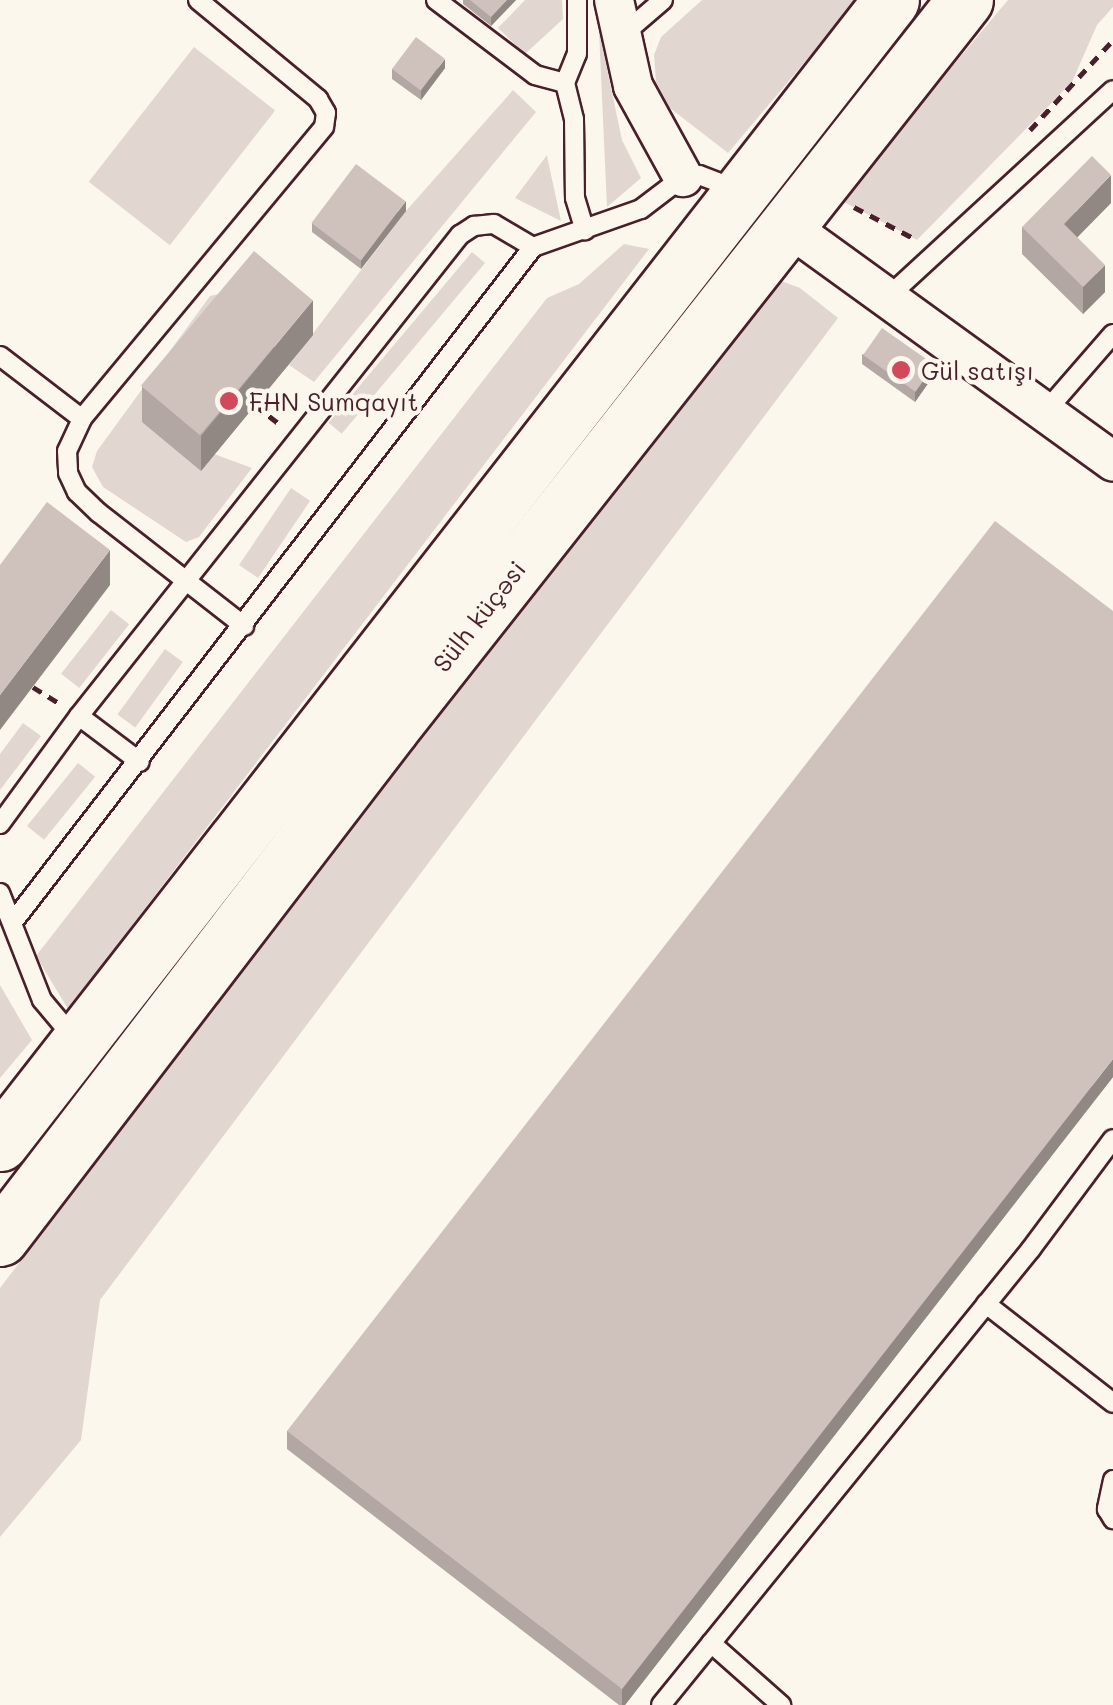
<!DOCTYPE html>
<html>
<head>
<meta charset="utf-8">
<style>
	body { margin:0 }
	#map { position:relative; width:1113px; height:1705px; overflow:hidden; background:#fbf7ec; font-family:Mali,sans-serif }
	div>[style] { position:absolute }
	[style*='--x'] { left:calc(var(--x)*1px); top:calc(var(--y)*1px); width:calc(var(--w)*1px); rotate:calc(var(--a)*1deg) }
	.green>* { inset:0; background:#e2d7d0; transform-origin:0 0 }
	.path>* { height:5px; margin-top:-2.5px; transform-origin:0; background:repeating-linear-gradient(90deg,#4a1f2b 0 10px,transparent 0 18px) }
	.roads { filter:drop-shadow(2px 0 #4a1f2b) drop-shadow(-2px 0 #4a1f2b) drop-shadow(0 2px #4a1f2b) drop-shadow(0 -2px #4a1f2b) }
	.service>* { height:18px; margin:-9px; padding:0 9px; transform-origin:9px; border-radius:9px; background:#fbf7ec }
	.minor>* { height:38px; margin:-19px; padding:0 19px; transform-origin:19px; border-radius:19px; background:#fbf7ec }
	.trunk>* { height:55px; margin:-27.5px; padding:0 27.5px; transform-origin:27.5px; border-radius:27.5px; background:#fbf7ec }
	.wall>* { inset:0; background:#b2a7a2 }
	.shaded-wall>* { inset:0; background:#918884 }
	.building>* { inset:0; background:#cfc2bc; transform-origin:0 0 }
	.dots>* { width:28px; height:28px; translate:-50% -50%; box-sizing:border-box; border:5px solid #fbf7ec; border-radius:50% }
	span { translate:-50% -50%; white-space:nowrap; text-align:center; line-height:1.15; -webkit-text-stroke:9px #fbf7ec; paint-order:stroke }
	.poi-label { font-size:25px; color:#4a1f2b }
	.left { translate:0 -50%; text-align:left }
	.street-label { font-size:25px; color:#4a1f2b }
</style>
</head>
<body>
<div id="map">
	<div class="green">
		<div style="clip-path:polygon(525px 0,562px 0,563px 19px,525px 54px,498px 28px)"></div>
		<div style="clip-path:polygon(702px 0,857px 0,728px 153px,670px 108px,656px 82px,654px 55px,661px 37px)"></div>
		<div style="clip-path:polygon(1008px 0,1113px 0,1113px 7px,1097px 25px,1072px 82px,917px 240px,840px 200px)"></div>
		<div style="clip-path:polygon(599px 31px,622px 140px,641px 178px,607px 207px)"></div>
		<div style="left:194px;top:47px;width:103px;height:171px;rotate:38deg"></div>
		<div style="clip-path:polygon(513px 90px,536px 112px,314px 382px,289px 365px,406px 211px)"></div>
		<div style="clip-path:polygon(547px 155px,547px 156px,561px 221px,515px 198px)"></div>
		<div style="clip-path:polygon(624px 244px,649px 249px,68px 1009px,36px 956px,547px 298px,579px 284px)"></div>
		<div style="left:472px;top:252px;width:17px;height:223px;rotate:40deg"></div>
		<div style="clip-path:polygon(773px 278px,800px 288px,838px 318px,100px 1300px,81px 1440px,0 1537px,0 1288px)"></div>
		<div style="clip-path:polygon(254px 286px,200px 470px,214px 454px,252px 468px,199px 537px,186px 542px,103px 487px,92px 467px,97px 451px,210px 296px)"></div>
		<div style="left:291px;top:488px;width:23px;height:93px;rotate:34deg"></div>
		<div style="left:111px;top:610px;width:23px;height:81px;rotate:38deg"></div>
		<div style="left:165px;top:649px;width:22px;height:81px;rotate:36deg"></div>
		<div style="clip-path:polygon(23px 723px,41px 736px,0 790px,0 754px)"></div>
		<div style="left:78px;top:763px;width:22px;height:81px;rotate:39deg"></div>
		<div style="clip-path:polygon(0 985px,32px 1040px,0 1078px)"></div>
	</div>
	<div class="path">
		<div style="--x:1030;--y:130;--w:122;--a:-47.3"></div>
		<div style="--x:854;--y:207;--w:69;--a:27.7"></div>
		<div style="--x:255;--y:405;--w:31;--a:38"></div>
		<div style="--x:33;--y:687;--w:32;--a:32"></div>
	</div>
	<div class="roads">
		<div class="service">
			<div style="--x:198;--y:0;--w:156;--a:39.5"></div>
			<div style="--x:318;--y:99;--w:16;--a:60"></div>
			<div style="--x:326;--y:113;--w:14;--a:98"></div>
			<div style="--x:324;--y:127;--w:379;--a:129.7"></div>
			<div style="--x:82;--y:419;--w:35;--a:115"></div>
			<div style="--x:67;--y:451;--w:22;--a:87"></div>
			<div style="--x:68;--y:473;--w:21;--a:65"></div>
			<div style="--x:77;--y:492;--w:30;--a:44"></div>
			<div style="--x:99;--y:513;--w:184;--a:37.9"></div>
			<div style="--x:436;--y:0;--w:124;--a:37.1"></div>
			<div style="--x:535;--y:75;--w:31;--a:15"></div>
			<div style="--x:565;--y:83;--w:37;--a:76"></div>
			<div style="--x:574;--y:119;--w:79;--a:89.3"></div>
			<div style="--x:575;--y:198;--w:34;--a:73"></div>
			<div style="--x:619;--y:38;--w:58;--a:-40.8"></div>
			<div style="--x:565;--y:83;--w:31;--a:-68"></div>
			<div style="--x:577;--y:54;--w:54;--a:-90"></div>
			<div style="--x:889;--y:296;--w:304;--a:-42.6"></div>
			<div style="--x:0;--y:356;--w:103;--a:37.5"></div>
			<div style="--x:1046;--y:411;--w:102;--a:-49"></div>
			<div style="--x:79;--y:716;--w:76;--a:37"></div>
			<div style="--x:0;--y:824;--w:134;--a:-53.8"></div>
			<div style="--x:79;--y:716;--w:614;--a:-51.62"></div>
			<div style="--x:460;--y:235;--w:17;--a:-33"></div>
			<div style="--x:474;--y:226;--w:20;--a:-6"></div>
			<div style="--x:494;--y:224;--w:45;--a:30.5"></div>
			<div style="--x:0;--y:893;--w:115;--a:68.6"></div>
			<div style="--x:42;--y:1000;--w:48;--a:50"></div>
			<div style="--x:13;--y:922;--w:852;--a:-52.39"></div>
			<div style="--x:533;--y:247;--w:114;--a:-19.4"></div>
			<div style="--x:641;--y:209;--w:53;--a:-37.3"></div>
			<div style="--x:683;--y:177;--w:16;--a:-7"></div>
			<div style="--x:699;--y:175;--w:39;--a:21"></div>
			<div style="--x:986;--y:1304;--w:161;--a:37.9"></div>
			<div style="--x:1113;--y:1480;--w:30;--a:102"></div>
			<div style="--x:1107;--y:1509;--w:12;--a:59"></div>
			<div style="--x:711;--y:1643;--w:94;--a:41.5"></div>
			<div style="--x:661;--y:1705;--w:587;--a:-50.94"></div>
			<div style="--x:1031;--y:1249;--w:137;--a:-53.3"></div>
		</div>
		<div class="minor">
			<div style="--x:614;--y:0;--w:88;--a:77.5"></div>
			<div style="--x:633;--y:86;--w:104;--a:61.2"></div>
			<div style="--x:785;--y:224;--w:405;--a:35.9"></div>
		</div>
		<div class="trunk">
			<div style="--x:0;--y:1143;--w:1449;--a:-52.06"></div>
			<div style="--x:0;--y:1238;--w:643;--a:-52.52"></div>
			<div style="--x:391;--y:728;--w:927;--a:-51.75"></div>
		</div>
	</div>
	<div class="wall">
		<div style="clip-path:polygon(463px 0,516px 0,491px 26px,463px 4px)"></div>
		<div style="clip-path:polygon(445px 68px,421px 100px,392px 79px,392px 69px)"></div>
		<div style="clip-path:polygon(1111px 203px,1077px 237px,1105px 292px,1083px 314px,1022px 254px,1022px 227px)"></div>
		<div style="clip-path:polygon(406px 211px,361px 269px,312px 232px,312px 223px)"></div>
		<div style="clip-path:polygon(313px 335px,201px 471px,142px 422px,142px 387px)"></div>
		<div style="clip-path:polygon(862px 354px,934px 375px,915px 402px,862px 364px)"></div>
		<div style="clip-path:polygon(1113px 1077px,625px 1705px,619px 1705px,287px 1449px,287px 1431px)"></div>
	</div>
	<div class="shaded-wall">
		<div style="clip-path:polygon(507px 0,516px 0,491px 26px,491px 17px)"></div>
		<div style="clip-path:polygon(445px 59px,445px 68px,421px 100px,421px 90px)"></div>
		<div style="clip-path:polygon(1111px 175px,1111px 203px,1064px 251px,1064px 224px)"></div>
		<div style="clip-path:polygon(406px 201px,406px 211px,361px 269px,361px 260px)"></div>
		<div style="clip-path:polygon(1105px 265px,1105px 292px,1083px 314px,1083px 287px)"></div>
		<div style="clip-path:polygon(313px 300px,313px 335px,201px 471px,201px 436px)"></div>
		<div style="clip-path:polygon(934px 365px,934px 375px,915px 402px,915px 392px)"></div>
		<div style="clip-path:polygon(110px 550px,110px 585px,0 730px,0 695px)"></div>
		<div style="clip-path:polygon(1113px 1059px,1113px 1077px,625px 1705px,622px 1705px,622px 1689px)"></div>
	</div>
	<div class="building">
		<div style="clip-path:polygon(470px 0,507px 0,491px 17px)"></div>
		<div style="left:416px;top:37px;width:36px;height:40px;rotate:37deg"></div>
		<div style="clip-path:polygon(1092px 156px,1111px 175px,1064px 224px,1105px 265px,1083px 287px,1022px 227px)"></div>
		<div style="left:356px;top:164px;width:62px;height:74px;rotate:37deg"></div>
		<div style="left:254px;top:251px;width:77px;height:176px;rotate:40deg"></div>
		<div style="left:882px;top:328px;width:64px;height:33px;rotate:35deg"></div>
		<div style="clip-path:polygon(47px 502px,110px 550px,0 695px,0 565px)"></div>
		<div style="clip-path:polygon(995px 521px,1113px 611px,1113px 1059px,622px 1689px,287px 1431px)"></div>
	</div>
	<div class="dots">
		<div style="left:901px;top:370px;background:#d1495b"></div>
		<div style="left:229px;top:401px;background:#d1495b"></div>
	</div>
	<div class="poi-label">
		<span class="left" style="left:921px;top:370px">Gül satışı</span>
		<span class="left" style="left:249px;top:401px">FHN Sumqayıt</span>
	</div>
	<div class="street-label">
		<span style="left:479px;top:616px;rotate:-52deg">Sülh küçəsi</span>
	</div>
</div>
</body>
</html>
